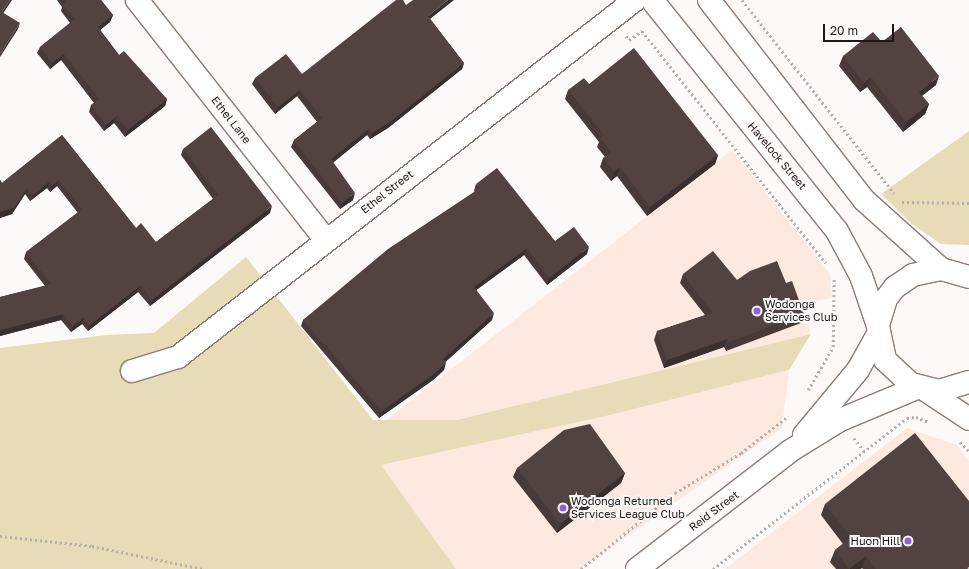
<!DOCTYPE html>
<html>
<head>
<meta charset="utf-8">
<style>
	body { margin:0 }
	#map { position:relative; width:969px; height:569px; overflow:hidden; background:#fdf9f8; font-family:"Golos Text",sans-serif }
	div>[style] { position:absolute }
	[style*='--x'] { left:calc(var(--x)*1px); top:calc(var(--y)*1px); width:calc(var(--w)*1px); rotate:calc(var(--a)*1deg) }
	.built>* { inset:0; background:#fde9df }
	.green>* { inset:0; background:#e7dcb7 }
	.path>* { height:2.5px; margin-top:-1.25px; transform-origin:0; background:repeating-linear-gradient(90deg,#b3afad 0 2px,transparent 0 5px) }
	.roads { filter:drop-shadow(1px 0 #8b7d75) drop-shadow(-1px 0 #8b7d75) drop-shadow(0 1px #8b7d75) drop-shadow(0 -1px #8b7d75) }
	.minor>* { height:22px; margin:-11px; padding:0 11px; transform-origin:11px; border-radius:11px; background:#fff }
	.tertiary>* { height:22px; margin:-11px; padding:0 11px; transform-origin:11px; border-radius:11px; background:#fff }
	.wall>* { inset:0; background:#473a38 }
	.shaded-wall>* { inset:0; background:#392f2e; transform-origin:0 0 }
	.building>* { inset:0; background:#524341 }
	.dots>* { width:11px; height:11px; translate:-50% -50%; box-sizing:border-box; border:2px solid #fdf9f8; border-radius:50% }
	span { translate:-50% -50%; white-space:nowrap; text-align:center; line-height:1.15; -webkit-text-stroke:4px #fdf9f8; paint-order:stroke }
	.street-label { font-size:11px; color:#1d1815 }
	.poi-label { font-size:11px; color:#1d1815 }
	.left { translate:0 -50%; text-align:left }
	.right { translate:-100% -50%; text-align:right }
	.scale { position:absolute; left:823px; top:24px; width:71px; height:18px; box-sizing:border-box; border:2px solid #1d1815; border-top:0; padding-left:5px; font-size:12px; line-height:14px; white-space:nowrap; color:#1d1815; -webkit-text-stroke:3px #fdf9f8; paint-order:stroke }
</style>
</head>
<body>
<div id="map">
	<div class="built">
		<div style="clip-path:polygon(732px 150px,830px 274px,832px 298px,800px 303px,811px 334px,457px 420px,385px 421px)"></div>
		<div style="clip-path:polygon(789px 370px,782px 428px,580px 569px,456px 569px,381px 465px,606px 416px)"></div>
		<div style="clip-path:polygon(907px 428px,957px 445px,969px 461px,969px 569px,725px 569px)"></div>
	</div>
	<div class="green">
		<div style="clip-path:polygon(969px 131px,969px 245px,941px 244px,912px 224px,881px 194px)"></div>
		<div style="clip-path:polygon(246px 257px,373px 420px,457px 420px,811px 334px,789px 370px,606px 416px,381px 465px,456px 569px,0 569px,0 348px,107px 335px,154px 333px)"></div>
	</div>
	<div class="path">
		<div style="--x:742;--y:0;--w:246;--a:51.8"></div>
		<div style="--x:626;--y:36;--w:5;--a:53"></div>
		<div style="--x:629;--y:40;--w:16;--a:-35"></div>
		<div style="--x:642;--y:31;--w:296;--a:51.6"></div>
		<div style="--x:902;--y:202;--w:67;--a:0.9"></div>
		<div style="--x:808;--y:390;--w:50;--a:-59.8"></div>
		<div style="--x:833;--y:347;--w:69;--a:-89.2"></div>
		<div style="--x:854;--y:438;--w:18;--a:52"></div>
		<div style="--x:960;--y:442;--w:13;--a:45"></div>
		<div style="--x:0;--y:536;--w:93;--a:6.2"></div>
		<div style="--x:92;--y:546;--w:113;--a:11.7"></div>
		<div style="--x:581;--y:569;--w:121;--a:-39"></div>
		<div style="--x:675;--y:493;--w:77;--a:-31.2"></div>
		<div style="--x:741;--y:453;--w:60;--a:-38.2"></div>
		<div style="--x:713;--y:569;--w:246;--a:-37.9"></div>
		<div style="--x:907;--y:418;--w:9;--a:-6"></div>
		<div style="--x:916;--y:417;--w:14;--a:21"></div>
	</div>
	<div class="roads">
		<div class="minor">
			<div style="--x:137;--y:0;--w:305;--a:51.8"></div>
			<div style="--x:132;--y:371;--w:48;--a:-16.9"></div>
			<div style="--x:178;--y:357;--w:580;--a:-38"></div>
			<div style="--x:804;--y:435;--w:85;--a:-50.3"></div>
			<div style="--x:858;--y:370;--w:41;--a:-60.9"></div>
			<div style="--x:637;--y:569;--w:193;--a:-37.6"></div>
			<div style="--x:790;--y:451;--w:59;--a:-31.8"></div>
			<div style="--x:840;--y:420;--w:86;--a:-22.7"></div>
		</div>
		<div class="tertiary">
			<div style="--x:652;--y:0;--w:296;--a:51.3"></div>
			<div style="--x:837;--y:231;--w:51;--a:61.9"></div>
			<div style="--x:861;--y:276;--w:53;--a:71.2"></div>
			<div style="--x:709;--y:0;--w:253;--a:52.2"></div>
			<div style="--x:864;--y:200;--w:103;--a:41.9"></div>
			<div style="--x:969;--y:277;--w:29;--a:-164"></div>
			<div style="--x:941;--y:269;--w:29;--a:168"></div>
			<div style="--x:913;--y:275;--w:22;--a:146"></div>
			<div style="--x:895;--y:287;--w:15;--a:127"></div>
			<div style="--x:886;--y:299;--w:28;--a:107"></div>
			<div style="--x:878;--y:326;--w:35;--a:78"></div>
			<div style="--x:885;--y:360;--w:35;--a:43"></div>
			<div style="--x:911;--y:384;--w:29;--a:14"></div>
			<div style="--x:939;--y:391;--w:31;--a:-17"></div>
			<div style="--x:924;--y:389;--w:54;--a:33.7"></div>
		</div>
	</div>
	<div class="wall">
		<div style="clip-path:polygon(57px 0,101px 0,113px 15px,110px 22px,100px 30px,119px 55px,167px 99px,165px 106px,125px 137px,114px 123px,104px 131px,89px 112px,91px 105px,94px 103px,61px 60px,50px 69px,37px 53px,40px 47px,70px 23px,61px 11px,62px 7px)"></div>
		<div style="clip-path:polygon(406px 5px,430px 19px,464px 63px,462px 69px,388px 128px,370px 139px,367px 135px,333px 162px,353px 200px,340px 209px,291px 147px,294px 140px,317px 122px,297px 96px,275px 114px,252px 84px,255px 78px,302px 74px)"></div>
		<div style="clip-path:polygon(882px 42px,936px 85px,922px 96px,929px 104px,925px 114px,903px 132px,867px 87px,860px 92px,839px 66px,843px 56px)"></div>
		<div style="clip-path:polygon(589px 84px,718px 155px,715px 164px,647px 216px,617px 176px,611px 181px,600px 167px,603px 158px,605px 157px,597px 147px,599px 142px,565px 99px,568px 90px)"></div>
		<div style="clip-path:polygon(62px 135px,136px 228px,156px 242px,213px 199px,181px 155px,183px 149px,270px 213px,150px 306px,138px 292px,88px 331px,82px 324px,71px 332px,61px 320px,0 336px,0 297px,45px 286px,24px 259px,26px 252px,78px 213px,57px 186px,50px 192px,47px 188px,30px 201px,25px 194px,12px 214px,0 218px,0 180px,2px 183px)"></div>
		<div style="clip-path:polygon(476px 184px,555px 241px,587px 254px,547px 285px,524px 255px,476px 290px,492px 320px,445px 362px,444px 370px,433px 380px,379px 418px,301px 326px,303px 320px,475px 192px,474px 191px)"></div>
		<div style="clip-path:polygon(683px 274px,737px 280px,801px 323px,726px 351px,724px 347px,664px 368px,654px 340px,657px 331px,705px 315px,680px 283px)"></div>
		<div style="clip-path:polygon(517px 468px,625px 473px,621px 483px,557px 533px,513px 477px)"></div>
		<div style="clip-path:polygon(825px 504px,969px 569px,863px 569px,862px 568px,860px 569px,836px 569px,830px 562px,835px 550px,843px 544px,821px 515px)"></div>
	</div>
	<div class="shaded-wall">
		<div style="clip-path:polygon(10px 0,12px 0,0 18px,2px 12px)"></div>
		<div style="clip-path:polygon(448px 0,454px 0,425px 23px,428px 16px)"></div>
		<div style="clip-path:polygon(113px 15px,110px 22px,96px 33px,98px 27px)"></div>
		<div style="clip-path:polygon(20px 23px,18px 29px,0 57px,0 54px)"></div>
		<div style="clip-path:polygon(64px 54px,61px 60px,50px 69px,52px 63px)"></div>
		<div style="clip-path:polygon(464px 63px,462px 69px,388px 128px,370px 139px,372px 133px)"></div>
		<div style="clip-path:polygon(939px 76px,936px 85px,915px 101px,919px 92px)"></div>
		<div style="clip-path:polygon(871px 77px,867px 87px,860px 92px,864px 83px)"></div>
		<div style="clip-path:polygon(300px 90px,297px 96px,275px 114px,278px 107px)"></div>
		<div style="clip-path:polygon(167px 99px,165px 106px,125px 137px,128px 130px)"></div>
		<div style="clip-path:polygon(929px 104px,925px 114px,903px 132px,906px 122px)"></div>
		<div style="clip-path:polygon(117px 116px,114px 123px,104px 131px,106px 125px)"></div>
		<div style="clip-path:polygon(369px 129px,367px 135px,329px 166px,331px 159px)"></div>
		<div style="clip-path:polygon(718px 155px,715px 164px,647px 216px,650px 207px)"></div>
		<div style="clip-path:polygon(620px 167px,617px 176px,611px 181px,614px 172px)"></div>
		<div style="clip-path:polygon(59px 180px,57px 186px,50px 192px,52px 186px)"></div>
		<div style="clip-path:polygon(49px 182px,47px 188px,30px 201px,33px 195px)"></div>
		<div style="clip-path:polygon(27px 188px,25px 194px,12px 214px,0 218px,0 212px)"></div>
		<div style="clip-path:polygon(355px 193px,353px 200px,340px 209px,342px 203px)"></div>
		<div style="clip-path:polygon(272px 206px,270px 213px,150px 306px,152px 300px)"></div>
		<div style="clip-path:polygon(589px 247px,587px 254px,547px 285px,549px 278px)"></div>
		<div style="clip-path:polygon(527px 248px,524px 255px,471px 294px,474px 287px)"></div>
		<div style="clip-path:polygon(141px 285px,138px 292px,88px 331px,90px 325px)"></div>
		<div style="clip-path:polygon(494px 313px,492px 320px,441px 366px,443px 359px)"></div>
		<div style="clip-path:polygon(63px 314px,61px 320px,0 336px,0 330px)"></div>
		<div style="left:804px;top:314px;width:9px;height:80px;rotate:108deg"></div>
		<div style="clip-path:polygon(84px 317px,82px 324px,71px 332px,73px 326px)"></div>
		<div style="clip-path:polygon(727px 339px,724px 347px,664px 368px,667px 360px)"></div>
		<div style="clip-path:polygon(446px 363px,444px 370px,433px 380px,379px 418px,382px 411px)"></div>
		<div style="clip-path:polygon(625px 473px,621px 483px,557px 533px,560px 524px)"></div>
		<div style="clip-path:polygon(866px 556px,862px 568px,860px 569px,849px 569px)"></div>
	</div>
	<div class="building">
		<div style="clip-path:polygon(0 0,10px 0,2px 12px,20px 23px,0 54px)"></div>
		<div style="clip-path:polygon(65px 0,101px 0,113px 15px,98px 27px,119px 55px,124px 51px,167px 99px,128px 130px,117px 116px,106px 125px,91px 105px,99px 99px,64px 54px,52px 63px,40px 47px,75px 19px,63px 5px,66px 2px)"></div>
		<div style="clip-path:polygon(396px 0,403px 0,406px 5px,413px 0,448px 0,428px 16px,464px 63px,390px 122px,372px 133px,369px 129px,331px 159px,355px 193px,342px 203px,294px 140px,322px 118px,300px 90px,278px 107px,255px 78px,286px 54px,302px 74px)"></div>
		<div style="clip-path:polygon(901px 27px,939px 76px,919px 92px,929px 104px,906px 122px,871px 77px,864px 83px,843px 56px,873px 32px,882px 42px)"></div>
		<div style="clip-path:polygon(634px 48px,718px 155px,650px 207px,620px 167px,614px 172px,603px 158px,611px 152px,600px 138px,604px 135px,568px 90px,584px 78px,589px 84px)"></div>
		<div style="clip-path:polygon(211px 127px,272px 206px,152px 300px,141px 285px,90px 325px,84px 317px,73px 326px,63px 314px,0 330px,0 297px,51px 284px,26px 252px,82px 209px,59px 180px,52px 186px,49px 182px,33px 195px,27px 188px,14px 208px,0 212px,0 180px,2px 183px,62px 135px,136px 228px,141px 223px,156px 242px,218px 195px,183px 149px)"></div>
		<div style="clip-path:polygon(497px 168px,555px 241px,574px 227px,589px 247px,549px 278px,527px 248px,474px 287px,494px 313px,443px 359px,446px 363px,435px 373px,382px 411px,303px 320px,388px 249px,480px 188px,476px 184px)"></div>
		<div style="clip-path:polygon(713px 251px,737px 280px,750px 271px,777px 261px,786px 283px,792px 281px,804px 314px,729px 342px,727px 339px,667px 360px,657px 331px,713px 313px,683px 274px)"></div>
		<div style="clip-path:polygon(590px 424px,625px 473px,560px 524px,517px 468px,564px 430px)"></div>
		<div style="clip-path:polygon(915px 433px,969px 501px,969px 567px,966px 569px,876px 569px,866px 556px,849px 569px,835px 550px,851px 537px,825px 504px)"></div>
	</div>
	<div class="dots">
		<div style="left:757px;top:311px;background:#8f60da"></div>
		<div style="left:563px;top:508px;background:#8f60da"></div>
		<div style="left:908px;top:541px;background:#8f60da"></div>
	</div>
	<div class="street-label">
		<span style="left:231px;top:120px;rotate:52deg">Ethel Lane</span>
		<span style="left:777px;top:156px;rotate:50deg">Havelock Street</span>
		<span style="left:387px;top:192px;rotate:-38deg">Ethel Street</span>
		<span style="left:714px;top:511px;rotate:-37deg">Reid Street</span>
	</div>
	<div class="poi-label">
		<span class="left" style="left:765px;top:311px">Wodonga<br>Services Club</span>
		<span class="left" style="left:571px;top:508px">Wodonga Returned<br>Services League Club</span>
		<span class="right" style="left:900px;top:541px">Huon Hill</span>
	</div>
	<div class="scale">20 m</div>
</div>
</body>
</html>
